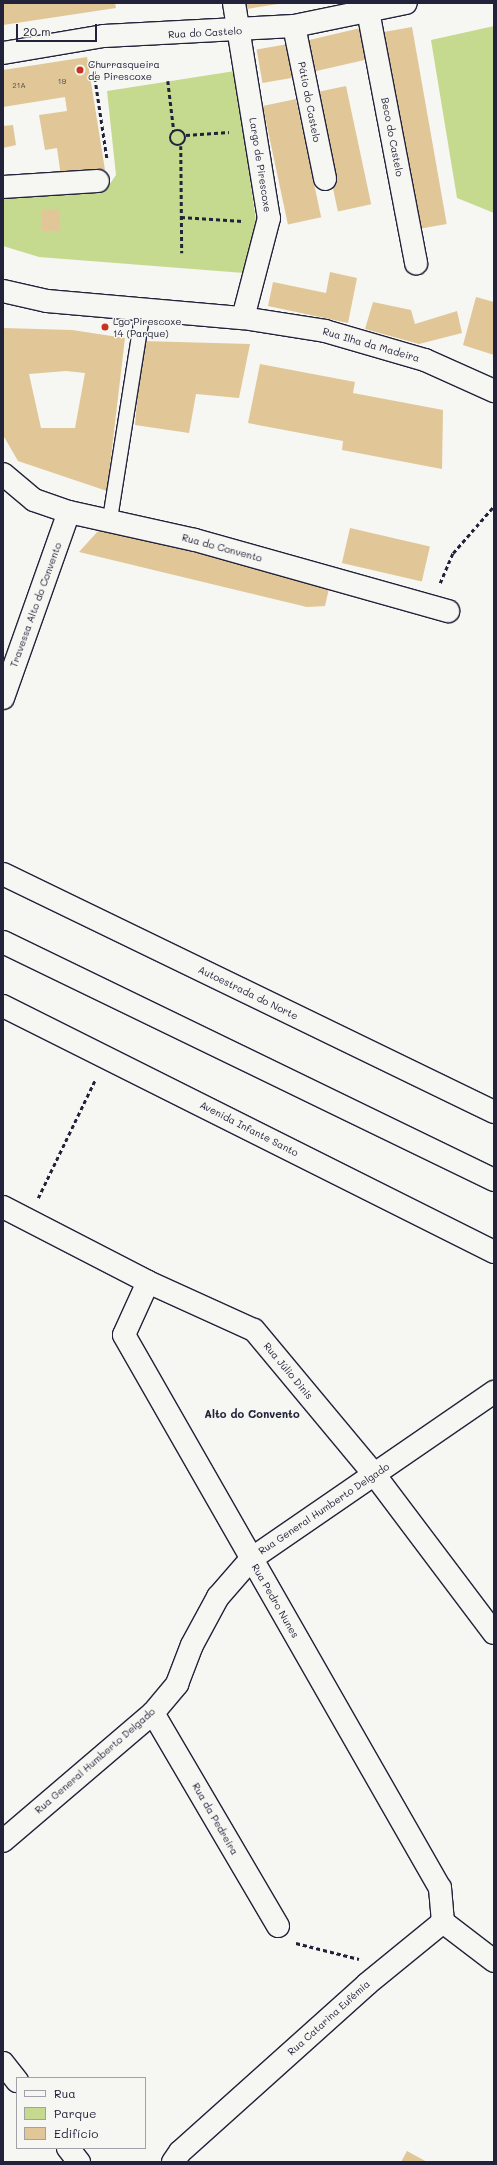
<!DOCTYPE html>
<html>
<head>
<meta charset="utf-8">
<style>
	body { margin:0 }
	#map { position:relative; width:497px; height:2165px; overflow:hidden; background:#f6f6f2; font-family:Mali,sans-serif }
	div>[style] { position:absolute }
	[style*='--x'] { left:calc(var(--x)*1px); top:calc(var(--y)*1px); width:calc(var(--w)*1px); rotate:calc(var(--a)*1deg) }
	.green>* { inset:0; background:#c6da8f }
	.building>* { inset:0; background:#e1c797; transform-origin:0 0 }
	.path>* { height:2.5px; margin-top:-1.25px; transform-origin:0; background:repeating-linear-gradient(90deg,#22223b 0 4px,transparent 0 7px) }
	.path>.ring { margin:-1.25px; padding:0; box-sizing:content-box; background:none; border:2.5px solid #22223b; border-radius:50% }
	.roads { filter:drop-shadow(1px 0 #22223b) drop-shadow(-1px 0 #22223b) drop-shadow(0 1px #22223b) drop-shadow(0 -1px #22223b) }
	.lane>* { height:14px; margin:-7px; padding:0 7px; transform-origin:7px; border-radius:7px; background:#f6f6f2 }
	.street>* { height:22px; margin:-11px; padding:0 11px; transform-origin:11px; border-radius:11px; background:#f6f6f2 }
	.secondary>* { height:22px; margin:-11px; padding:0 11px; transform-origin:11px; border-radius:11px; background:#f6f6f2 }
	.highway>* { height:22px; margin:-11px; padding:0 11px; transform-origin:11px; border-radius:11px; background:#f6f6f2 }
	.dots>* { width:11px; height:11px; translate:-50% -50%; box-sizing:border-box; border:2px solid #f6f6f2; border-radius:50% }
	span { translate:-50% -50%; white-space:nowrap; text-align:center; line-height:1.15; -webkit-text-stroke:3px #f6f6f2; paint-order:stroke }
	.number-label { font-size:8px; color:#524b52 }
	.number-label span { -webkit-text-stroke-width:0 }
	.street-label { font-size:10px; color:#22223b }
	.poi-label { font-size:10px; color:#22223b }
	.left { translate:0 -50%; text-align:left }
	.neighbourhood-label { font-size:11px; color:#22223b; font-weight:700 }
	.frame { position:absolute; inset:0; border:4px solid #22223b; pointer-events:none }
	.legend { position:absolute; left:16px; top:2077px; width:130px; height:72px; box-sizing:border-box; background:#f6f6f2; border:1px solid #a1a1a9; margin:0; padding:5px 7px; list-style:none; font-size:12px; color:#22223b }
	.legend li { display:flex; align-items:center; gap:8px; height:20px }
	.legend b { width:20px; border:1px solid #a1a1a9 }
	.scale { position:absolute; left:16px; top:24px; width:81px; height:18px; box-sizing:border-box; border:2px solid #22223b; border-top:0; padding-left:5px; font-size:12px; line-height:14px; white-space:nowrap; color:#22223b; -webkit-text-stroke:3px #f6f6f2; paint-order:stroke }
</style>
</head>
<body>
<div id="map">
	<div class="green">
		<div style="clip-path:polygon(494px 26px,494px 213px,457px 198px,431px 40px)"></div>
		<div style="clip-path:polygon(235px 71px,256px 221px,244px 273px,39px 257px,3px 246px,3px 197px,109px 185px,116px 175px,107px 91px)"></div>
	</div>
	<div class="building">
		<div style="clip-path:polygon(3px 3px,115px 3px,116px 8px,3px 25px)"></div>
		<div style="clip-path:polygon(246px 3px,278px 3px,278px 4px,247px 9px)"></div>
		<div style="left:365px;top:27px;width:32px;height:63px;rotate:77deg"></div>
		<div style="left:412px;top:27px;width:200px;height:33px;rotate:80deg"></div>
		<div style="left:294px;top:43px;width:34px;height:38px;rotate:80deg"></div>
		<div style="clip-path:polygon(87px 57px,105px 170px,61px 177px,57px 148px,45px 150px,39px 115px,67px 111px,65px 97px,3px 107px,3px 70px)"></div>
		<div style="left:346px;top:86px;width:121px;height:34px;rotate:78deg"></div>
		<div style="left:296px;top:99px;width:121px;height:34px;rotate:78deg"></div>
		<div style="clip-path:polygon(13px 125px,16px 145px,3px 148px,3px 126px)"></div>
		<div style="left:42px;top:209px;width:18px;height:22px"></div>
		<div style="clip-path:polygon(330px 272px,357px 278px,348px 323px,268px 306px,273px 282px,326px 293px)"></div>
		<div style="clip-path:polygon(476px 297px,494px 302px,494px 355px,463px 345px)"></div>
		<div style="clip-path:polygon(373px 302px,411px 310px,415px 324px,457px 311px,462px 333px,419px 344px,365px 329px)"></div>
		<div style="clip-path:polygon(evenodd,3px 328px,72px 330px,125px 338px,107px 491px,18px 461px,3px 435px,3px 328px,66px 371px,85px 373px,75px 428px,41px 428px,29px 374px,66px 371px)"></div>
		<div style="clip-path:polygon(142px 341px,250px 344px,239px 398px,196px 394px,189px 433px,135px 425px)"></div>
		<div style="clip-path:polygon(260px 364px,355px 382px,353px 393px,443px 410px,442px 469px,342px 450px,343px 441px,248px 423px)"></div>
		<div style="left:350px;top:528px;width:82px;height:36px;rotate:13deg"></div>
		<div style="clip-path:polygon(99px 530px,330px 584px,325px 606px,307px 607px,79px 552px)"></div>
		<div style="clip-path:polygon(407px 2151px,427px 2162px,401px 2162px)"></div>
	</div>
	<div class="path">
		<div style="--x:93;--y:64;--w:95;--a:81.5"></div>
		<div style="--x:168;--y:81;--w:50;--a:83.2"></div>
		<div class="ring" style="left:170px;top:130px;width:13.5px;height:13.5px"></div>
		<div style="--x:186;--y:135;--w:43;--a:-4"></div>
		<div style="--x:181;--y:146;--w:107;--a:89.5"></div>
		<div style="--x:181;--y:217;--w:62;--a:3.7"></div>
		<div style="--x:440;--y:583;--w:33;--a:-67"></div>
		<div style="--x:453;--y:553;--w:62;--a:-48.9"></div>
		<div style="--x:38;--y:1198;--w:131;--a:-64.2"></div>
		<div style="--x:296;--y:1943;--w:65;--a:14.3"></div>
	</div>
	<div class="roads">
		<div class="lane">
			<div style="--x:110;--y:519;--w:212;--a:-81"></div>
		</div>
		<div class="street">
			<div style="--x:234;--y:3;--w:218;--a:80.8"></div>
			<div style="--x:269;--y:218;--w:103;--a:104.6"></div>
			<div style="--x:368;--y:11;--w:257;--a:79.2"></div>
			<div style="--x:294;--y:26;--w:156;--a:78.5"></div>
			<div style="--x:3;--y:187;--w:95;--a:-3.6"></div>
			<div style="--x:3;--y:474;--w:40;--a:40"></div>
			<div style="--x:34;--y:500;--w:37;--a:19"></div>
			<div style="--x:69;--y:512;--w:129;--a:12.5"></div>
			<div style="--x:195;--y:540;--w:263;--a:15.7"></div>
			<div style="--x:3;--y:698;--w:197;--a:-70.5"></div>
			<div style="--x:3;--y:1207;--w:163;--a:27.3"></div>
			<div style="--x:148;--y:1282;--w:116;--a:24.4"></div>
			<div style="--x:254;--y:1330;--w:187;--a:50.2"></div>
			<div style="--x:374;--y:1474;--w:199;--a:53"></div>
			<div style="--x:148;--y:1282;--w:58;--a:114.4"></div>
			<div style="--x:124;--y:1335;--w:637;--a:60.26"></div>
			<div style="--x:440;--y:1888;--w:34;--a:85"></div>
			<div style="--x:153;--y:1713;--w:247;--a:59.6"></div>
			<div style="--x:3;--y:1841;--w:197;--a:-40.5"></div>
			<div style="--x:153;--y:1713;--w:38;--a:-50"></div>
			<div style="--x:177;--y:1684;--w:42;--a:-69"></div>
			<div style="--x:192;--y:1645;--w:55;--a:-61.6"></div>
			<div style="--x:218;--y:1597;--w:50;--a:-49"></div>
			<div style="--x:251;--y:1559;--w:295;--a:-34.5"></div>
			<div style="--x:3;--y:2063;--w:23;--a:52"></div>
			<div style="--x:68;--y:2148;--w:18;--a:52"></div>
			<div style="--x:173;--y:2162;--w:12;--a:-55"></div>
			<div style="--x:180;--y:2152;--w:251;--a:-41.9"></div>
			<div style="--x:367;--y:1984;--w:98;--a:-39.2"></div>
			<div style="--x:443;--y:1922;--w:64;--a:37.4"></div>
		</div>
		<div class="secondary">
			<div style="--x:3;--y:53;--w:102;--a:-9.6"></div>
			<div style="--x:104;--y:36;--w:190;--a:-3"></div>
			<div style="--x:294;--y:26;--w:114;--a:-11.6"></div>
			<div style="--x:3;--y:291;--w:45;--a:12.8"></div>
			<div style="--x:47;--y:301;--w:197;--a:5"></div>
			<div style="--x:243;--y:318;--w:83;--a:9"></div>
			<div style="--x:325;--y:331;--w:104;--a:16.2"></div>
			<div style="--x:425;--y:360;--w:76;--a:24.2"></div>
			<div style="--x:3;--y:1006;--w:549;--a:26.61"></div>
		</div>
		<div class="highway">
			<div style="--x:3;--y:874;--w:546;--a:25.86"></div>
			<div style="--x:3;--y:942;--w:546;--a:25.86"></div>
		</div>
	</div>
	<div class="dots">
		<div style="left:80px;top:70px;background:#c8321e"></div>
		<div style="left:105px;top:327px;background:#c8321e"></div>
	</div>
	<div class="number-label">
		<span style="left:62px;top:82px">19</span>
		<span style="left:19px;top:86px">21A</span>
	</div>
	<div class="street-label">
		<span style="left:205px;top:33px;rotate:-3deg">Rua do Castelo</span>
		<span style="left:309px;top:102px;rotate:79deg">Pátio do Castelo</span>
		<span style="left:392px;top:137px;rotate:79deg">Beco do Castelo</span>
		<span style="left:260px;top:165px;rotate:81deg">Largo de Pirescoxe</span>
		<span style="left:371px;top:345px;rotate:16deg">Rua Ilha da Madeira</span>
		<span style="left:222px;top:548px;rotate:15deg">Rua do Convento</span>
		<span style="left:36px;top:605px;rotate:-70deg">Travessa Alto do Convento</span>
		<span style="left:248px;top:993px;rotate:26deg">Autoestrada do Norte</span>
		<span style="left:249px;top:1129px;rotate:27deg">Avenida Infante Santo</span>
		<span style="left:288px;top:1371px;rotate:50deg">Rua Júlio Dinis</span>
		<span style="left:324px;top:1509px;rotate:-34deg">Rua General Humberto Delgado</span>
		<span style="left:275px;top:1601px;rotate:60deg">Rua Pedro Nunes</span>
		<span style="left:95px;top:1761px;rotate:-41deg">Rua General Humberto Delgado</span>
		<span style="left:215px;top:1819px;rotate:60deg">Rua da Pedreira</span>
		<span style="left:329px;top:2018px;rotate:-42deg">Rua Catarina Eufémia</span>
	</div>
	<div class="poi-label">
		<span class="left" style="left:88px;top:70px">Churrasqueira<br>de Pirescoxe</span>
		<span class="left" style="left:113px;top:327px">Lgo Pirescoxe<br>14 (Parque)</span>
	</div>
	<div class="neighbourhood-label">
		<span style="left:252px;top:1414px">Alto do Convento</span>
	</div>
	<div class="frame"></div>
	<ul class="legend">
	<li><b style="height:5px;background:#f6f6f2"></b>Rua</li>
	<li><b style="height:11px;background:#c6da8f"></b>Parque</li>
	<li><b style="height:11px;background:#e1c797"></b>Edifício</li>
	</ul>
	<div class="scale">20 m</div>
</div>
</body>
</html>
